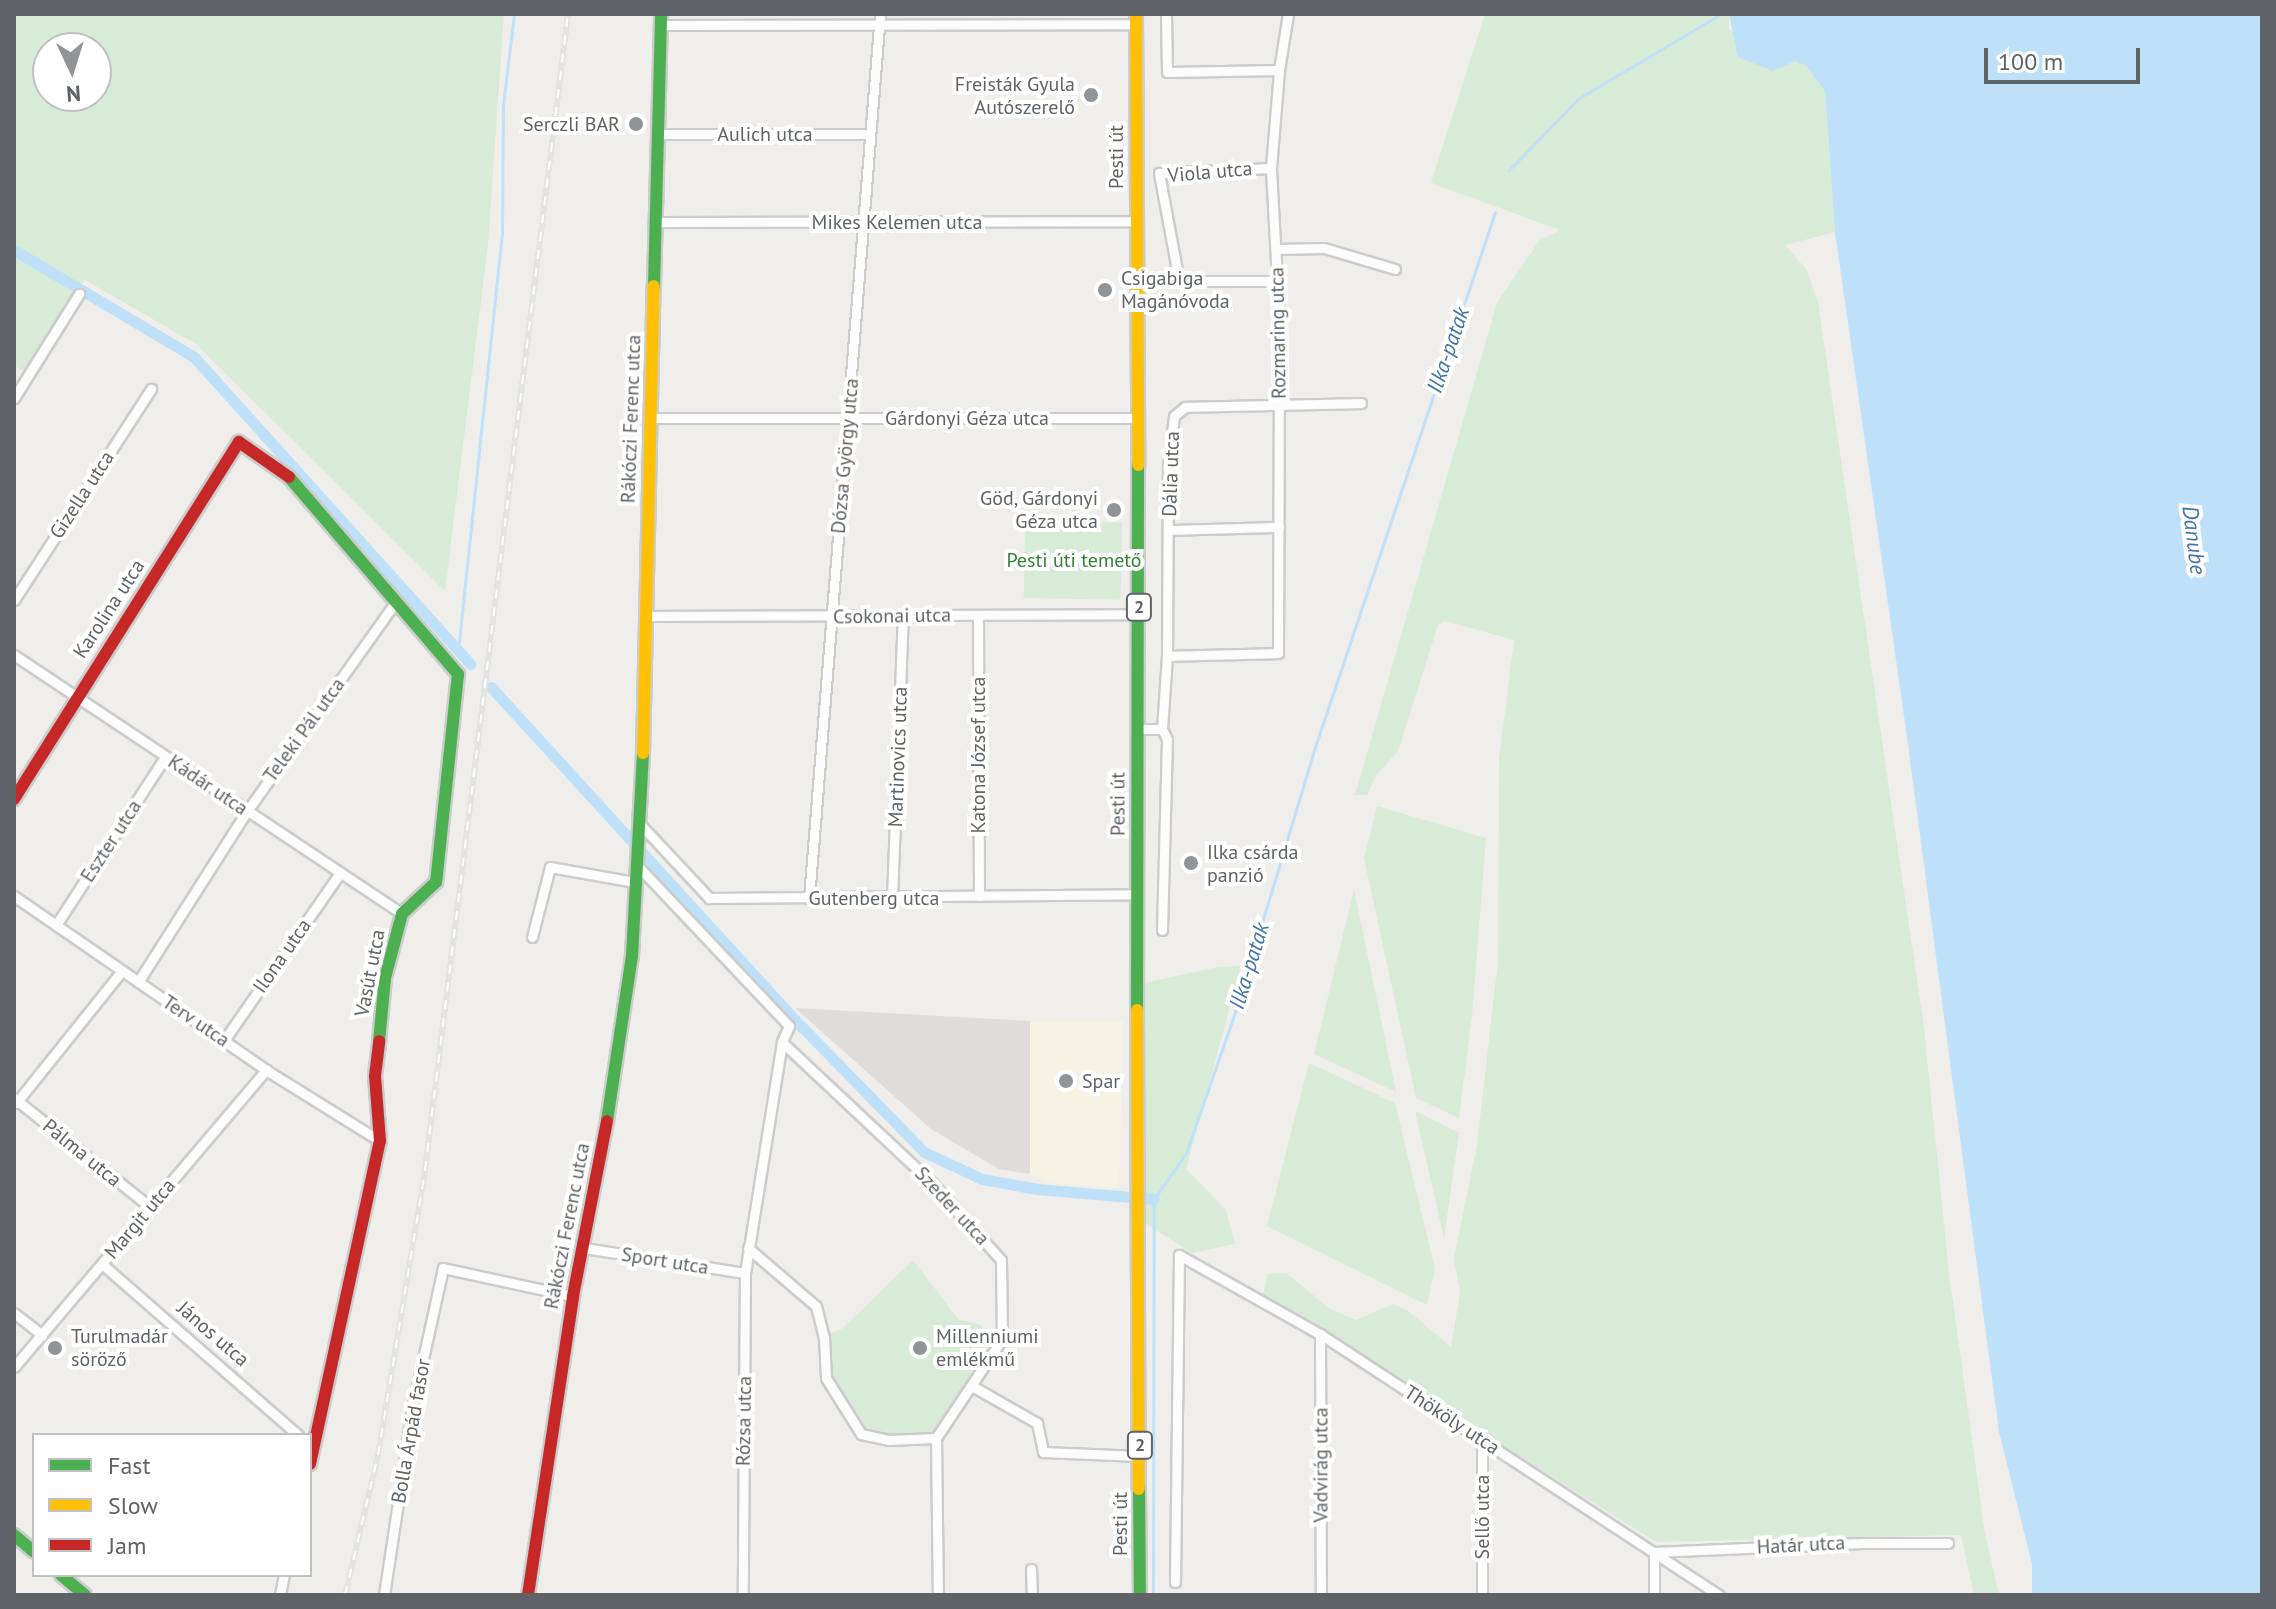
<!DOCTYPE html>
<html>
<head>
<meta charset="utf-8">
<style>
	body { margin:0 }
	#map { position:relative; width:2276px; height:1609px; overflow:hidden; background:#efeeea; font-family:"PT Sans",sans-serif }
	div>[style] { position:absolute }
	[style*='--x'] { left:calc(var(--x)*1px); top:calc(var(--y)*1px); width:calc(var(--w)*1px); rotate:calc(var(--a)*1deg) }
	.commercial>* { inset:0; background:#f7f3e4 }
	.industrial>* { inset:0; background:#dfddda }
	.green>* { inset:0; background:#d8ebd6; transform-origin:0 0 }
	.water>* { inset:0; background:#bfe0f9 }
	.stream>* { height:3px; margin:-1.5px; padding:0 1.5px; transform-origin:1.5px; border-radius:1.5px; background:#bfe0f9 }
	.canal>* { height:11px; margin:-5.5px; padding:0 5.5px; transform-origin:5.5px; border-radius:5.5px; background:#bfe0f9 }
	.roads { filter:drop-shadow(2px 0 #cbcccc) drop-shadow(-2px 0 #cbcccc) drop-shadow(0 2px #cbcccc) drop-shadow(0 -2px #cbcccc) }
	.street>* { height:9px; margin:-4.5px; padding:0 4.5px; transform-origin:4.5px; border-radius:4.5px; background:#fdfcfc }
	.fast>* { height:12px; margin:-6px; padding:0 6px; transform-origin:6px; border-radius:6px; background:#4caf50 }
	.slow>* { height:12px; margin:-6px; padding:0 6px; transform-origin:6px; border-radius:6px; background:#ffc107 }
	.jam>* { height:12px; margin:-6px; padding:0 6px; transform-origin:6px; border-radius:6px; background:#c62828 }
	.rail>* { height:6px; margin-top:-3px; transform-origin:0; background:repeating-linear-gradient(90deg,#fff 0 9px,#e4e4e4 0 18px); box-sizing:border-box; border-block:2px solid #e4e4e4 }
	.dots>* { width:22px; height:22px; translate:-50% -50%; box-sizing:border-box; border:4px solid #fff; border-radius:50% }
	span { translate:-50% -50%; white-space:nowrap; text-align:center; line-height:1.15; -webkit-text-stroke:8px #fff; paint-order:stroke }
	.shield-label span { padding:2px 6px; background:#fff; border:2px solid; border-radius:6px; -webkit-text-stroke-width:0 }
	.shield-label { font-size:18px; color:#5f6368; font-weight:700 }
	.poi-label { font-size:20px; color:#5f6368 }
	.right { translate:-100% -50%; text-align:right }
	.left { translate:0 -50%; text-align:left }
	.street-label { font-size:20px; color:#5f6368 }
	.park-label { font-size:20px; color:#348238 }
	.water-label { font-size:22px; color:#4174aa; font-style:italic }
	.frame { position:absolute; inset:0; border:16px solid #5f6368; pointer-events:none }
	.legend { position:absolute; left:32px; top:1433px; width:280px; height:144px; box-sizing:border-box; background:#fff; border:2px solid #bfc1c3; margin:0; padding:10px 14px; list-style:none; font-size:24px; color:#5f6368 }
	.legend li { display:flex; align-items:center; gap:16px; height:40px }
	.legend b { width:40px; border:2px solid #bfc1c3 }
	.north { position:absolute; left:32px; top:32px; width:80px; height:80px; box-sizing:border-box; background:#fff; border:2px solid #bfc1c3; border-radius:50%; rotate:176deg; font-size:22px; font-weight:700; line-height:32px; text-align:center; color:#5f6368 }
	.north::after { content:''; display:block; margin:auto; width:28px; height:36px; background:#919496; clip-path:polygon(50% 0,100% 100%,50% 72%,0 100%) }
	.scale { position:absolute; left:1984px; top:48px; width:156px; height:36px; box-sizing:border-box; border:4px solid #5f6368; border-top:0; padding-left:10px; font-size:24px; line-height:28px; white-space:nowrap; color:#5f6368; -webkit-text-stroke:6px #fff; paint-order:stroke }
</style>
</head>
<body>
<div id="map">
	<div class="commercial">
		<div style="clip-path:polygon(1030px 1021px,1123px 1021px,1119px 1188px,1048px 1183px,1030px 1174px)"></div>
	</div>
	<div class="industrial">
		<div style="clip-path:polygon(795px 1008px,1030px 1021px,1030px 1174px,999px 1169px,931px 1129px)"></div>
	</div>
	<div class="green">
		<div style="clip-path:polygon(evenodd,14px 14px,504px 14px,488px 245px,445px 591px,196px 344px,85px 280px,24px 372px,14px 365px,14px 14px,48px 48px,96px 48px,96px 96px,48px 96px,48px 48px)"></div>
		<div style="clip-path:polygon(1485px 14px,1729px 14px,1729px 29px,1773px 71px,1794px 60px,1806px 66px,1825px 91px,1835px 232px,1785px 245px,1806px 269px,1818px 302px,1924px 1028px,1949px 1273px,1985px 1534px,1999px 1595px,1974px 1595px,1961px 1535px,1656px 1542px,1263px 1296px,1267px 1274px,1286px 1273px,1330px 1309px,1356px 1320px,1393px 1304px,1407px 1310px,1451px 1347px,1460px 1293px,1454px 1258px,1477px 1145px,1498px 960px,1499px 759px,1514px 640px,1445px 621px,1438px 625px,1398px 751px,1377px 774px,1367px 795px,1355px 795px,1497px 303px,1539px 241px,1560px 230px,1431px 183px)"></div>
		<div style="left:1025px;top:521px;width:97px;height:77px;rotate:1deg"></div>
		<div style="clip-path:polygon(1377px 806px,1486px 838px,1472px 1016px,1459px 1118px,1416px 1098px,1364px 858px)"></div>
		<div style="clip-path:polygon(1354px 890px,1396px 1092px,1314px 1054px)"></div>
		<div style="clip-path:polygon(1241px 966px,1186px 1169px,1226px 1210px,1235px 1244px,1192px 1253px,1143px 1222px,1144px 983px,1218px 967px)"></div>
		<div style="clip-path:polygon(1309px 1063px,1395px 1103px,1435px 1269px,1427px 1305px,1267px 1226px)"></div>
		<div style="clip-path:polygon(1415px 1111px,1459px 1133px,1444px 1238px)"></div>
		<div style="clip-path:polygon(913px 1260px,958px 1319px,981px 1325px,989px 1359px,936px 1438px,861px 1434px,826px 1378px,824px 1337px,843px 1328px)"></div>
	</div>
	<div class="water">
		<div style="clip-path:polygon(1729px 14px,2262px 14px,2262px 1595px,2032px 1595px,2032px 1564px,1999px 1432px,1907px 737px,1835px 232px,1825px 91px,1806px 66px,1795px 61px,1773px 71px,1738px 57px)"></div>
	</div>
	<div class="stream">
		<div style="--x:1509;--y:170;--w:100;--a:-45.8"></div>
		<div style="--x:1579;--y:98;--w:165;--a:-30.6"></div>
		<div style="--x:458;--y:651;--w:418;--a:-84"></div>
		<div style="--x:502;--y:235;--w:130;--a:-89.6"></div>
		<div style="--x:503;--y:105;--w:92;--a:-83.1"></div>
		<div style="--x:1153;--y:1595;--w:396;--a:-89.9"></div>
		<div style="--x:1154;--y:1199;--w:56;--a:-55.2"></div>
		<div style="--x:1186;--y:1153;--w:149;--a:-70.8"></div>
		<div style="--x:1235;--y:1012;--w:277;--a:-73.2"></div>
		<div style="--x:1315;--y:747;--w:564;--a:-71.4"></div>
	</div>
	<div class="canal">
		<div style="--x:14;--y:250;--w:209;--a:30.7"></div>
		<div style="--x:194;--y:357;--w:413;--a:48"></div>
		<div style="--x:491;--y:687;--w:461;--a:47.6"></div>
		<div style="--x:802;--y:1027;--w:175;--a:45.7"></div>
		<div style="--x:924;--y:1152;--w:64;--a:25"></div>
		<div style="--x:982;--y:1179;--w:56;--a:10.3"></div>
		<div style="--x:1037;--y:1189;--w:117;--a:4.9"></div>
	</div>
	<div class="roads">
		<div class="street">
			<div style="--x:1166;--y:14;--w:58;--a:89"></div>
			<div style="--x:1167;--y:72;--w:112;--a:-1"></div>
			<div style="--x:661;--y:25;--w:475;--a:-0.1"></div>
			<div style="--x:659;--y:134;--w:211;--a:0"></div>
			<div style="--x:657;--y:222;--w:480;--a:-0.1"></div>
			<div style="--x:1277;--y:249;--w:47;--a:-1.2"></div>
			<div style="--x:1324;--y:248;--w:74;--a:16.5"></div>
			<div style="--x:1137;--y:281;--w:140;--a:0"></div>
			<div style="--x:1179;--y:281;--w:110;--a:-100.5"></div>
			<div style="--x:1159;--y:173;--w:112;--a:-2.6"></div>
			<div style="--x:14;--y:398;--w:123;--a:-58"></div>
			<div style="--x:652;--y:418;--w:487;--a:0"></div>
			<div style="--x:1169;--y:530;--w:110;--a:-1.6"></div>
			<div style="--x:14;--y:600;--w:252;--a:-57"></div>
			<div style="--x:978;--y:615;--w:281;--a:89.8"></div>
			<div style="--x:644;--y:616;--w:495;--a:-0.2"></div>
			<div style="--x:14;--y:655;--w:467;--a:33.7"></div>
			<div style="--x:1167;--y:656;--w:111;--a:-1.5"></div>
			<div style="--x:1278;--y:653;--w:336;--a:-89.8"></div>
			<div style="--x:1279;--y:317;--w:149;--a:-93.1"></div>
			<div style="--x:1271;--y:168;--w:98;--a:-85.3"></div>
			<div style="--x:1279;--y:70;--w:57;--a:-80.9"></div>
			<div style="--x:1139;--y:729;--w:23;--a:0"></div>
			<div style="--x:1162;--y:729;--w:11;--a:63"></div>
			<div style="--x:1167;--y:739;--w:191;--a:91.5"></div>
			<div style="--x:1162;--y:729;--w:73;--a:-86.1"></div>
			<div style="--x:1167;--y:656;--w:188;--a:-89.7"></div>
			<div style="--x:1168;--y:468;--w:52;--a:-83.4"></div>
			<div style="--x:1174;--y:416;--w:14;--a:-39"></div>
			<div style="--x:1185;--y:407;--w:176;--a:-1.3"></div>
			<div style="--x:641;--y:825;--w:100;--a:47"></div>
			<div style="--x:709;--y:898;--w:429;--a:-0.5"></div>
			<div style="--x:635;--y:863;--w:224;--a:46.6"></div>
			<div style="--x:789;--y:1026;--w:17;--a:114"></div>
			<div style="--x:782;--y:1042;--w:234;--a:99.1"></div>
			<div style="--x:745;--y:1273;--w:322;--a:90.4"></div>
			<div style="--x:14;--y:896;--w:306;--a:34.6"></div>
			<div style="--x:266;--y:1070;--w:134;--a:31.9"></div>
			<div style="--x:809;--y:898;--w:887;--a:-85.41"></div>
			<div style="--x:892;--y:898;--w:283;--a:-87.8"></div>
			<div style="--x:56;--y:925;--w:200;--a:-57"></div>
			<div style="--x:532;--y:937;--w:72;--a:-75.6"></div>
			<div style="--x:550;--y:867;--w:85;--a:10.1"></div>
			<div style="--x:138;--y:982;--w:203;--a:-57.5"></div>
			<div style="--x:247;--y:811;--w:257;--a:-54.6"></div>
			<div style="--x:225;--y:1039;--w:202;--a:-55.3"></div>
			<div style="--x:782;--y:1042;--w:206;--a:43.2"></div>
			<div style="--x:932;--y:1183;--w:103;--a:48.1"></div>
			<div style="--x:1001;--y:1260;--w:79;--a:89.3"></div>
			<div style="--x:1002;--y:1339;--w:119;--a:123.7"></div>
			<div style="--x:936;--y:1438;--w:157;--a:89.3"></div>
			<div style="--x:14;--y:1098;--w:174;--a:38.7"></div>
			<div style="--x:16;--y:1103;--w:168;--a:-51.3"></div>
			<div style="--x:584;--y:1248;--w:163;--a:8.8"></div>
			<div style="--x:748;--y:1248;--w:89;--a:40.5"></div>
			<div style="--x:816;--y:1306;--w:32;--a:76"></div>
			<div style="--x:824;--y:1337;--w:41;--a:87.2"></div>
			<div style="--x:826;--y:1378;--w:66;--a:58"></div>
			<div style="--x:861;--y:1434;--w:29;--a:12"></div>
			<div style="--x:889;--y:1440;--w:47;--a:-2.4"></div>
			<div style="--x:102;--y:1264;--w:260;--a:41.1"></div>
			<div style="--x:14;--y:1313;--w:36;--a:38"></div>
			<div style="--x:1320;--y:1334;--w:261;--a:89.8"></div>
			<div style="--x:14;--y:1367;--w:390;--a:-49.7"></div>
			<div style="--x:972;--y:1386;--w:75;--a:29.6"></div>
			<div style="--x:1037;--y:1423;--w:30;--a:78"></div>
			<div style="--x:1043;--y:1452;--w:97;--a:2.4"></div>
			<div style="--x:1482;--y:1440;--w:155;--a:90"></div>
			<div style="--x:1031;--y:1569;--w:26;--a:88"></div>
			<div style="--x:1175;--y:1582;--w:327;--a:-89.3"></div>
			<div style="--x:1179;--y:1255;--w:162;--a:29.3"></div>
			<div style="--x:1320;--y:1334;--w:477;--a:33.2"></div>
			<div style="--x:280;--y:1595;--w:20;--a:-79"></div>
			<div style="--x:384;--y:1595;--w:188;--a:-81.4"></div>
			<div style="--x:412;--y:1409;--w:144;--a:-77.6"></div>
			<div style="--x:443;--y:1268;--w:133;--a:12.2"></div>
			<div style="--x:1654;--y:1595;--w:43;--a:-90"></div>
			<div style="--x:1654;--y:1552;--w:208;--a:-2.5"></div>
			<div style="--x:1862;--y:1543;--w:86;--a:0"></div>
		</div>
		<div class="fast">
			<div style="--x:654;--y:286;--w:272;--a:-88.5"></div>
			<div style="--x:289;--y:477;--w:260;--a:49.4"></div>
			<div style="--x:458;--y:674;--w:209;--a:96"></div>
			<div style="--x:436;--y:882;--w:47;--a:136.7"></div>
			<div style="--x:402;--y:914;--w:66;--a:104.9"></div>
			<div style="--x:385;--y:978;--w:63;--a:95.4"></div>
			<div style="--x:1137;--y:1010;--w:545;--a:-89.89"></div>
			<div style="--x:607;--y:1121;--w:167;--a:-81.4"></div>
			<div style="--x:632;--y:956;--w:203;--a:-86.9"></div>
			<div style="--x:1139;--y:1489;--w:106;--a:89.5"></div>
			<div style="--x:14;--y:1535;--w:26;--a:40"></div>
			<div style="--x:61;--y:1575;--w:31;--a:40"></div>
		</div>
		<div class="slow">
			<div style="--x:1136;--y:14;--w:451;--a:89.7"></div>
			<div style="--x:643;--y:753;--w:467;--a:-88.7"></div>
			<div style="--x:1137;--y:1010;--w:479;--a:89.8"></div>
		</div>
		<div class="jam">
			<div style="--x:14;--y:799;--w:422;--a:-57.8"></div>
			<div style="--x:239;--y:442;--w:61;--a:35"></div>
			<div style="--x:310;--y:1464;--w:330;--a:-77.8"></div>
			<div style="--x:380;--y:1141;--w:65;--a:-94.4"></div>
			<div style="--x:375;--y:1076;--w:35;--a:-83"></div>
			<div style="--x:528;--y:1595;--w:302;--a:-81.4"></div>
			<div style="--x:573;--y:1296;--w:178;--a:-79"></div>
		</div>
	</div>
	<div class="rail">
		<div style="--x:345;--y:1595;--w:144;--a:-76.7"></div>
		<div style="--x:378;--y:1455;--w:289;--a:-80.6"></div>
		<div style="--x:425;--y:1170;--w:1165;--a:-82.95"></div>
	</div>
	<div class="dots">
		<div style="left:1091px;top:95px;background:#919496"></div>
		<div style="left:636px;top:124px;background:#919496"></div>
		<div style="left:1105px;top:290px;background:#919496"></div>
		<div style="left:1114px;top:510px;background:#919496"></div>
		<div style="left:1191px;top:863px;background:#919496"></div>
		<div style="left:1066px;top:1081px;background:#919496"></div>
		<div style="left:55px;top:1348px;background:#919496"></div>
		<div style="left:920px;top:1348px;background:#919496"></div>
	</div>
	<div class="shield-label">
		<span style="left:1139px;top:607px">2</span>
		<span style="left:1140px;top:1445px">2</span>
	</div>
	<div class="poi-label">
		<span class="right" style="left:1075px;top:96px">Freisták Gyula<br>Autószerelő</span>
		<span class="right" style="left:620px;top:124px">Serczli BAR</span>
		<span class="left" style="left:1121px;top:290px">Csigabiga<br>Magánóvoda</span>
		<span class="right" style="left:1098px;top:510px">Göd, Gárdonyi<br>Géza utca</span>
		<span class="left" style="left:1207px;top:864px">Ilka csárda<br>panzió</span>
		<span class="left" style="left:1082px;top:1081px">Spar</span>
		<span class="left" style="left:71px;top:1348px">Turulmadár<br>söröző</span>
		<span class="left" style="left:936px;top:1348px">Millenniumi<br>emlékmű</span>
	</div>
	<div class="street-label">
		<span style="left:765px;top:134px">Aulich utca</span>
		<span style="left:1116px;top:157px;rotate:-90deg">Pesti út</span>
		<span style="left:1210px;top:172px;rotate:-5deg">Viola utca</span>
		<span style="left:897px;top:222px">Mikes Kelemen utca</span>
		<span style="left:1278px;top:333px;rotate:-91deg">Rozmaring utca</span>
		<span style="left:967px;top:418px">Gárdonyi Géza utca</span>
		<span style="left:631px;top:419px;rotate:-88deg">Rákóczi Ferenc utca</span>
		<span style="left:845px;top:456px;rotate:-85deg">Dózsa György utca</span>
		<span style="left:1171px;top:474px;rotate:-88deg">Dália utca</span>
		<span style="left:82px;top:495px;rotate:-57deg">Gizella utca</span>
		<span style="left:109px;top:609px;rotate:-57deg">Karolina utca</span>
		<span style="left:892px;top:616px;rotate:-1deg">Csokonai utca</span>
		<span style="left:304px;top:730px;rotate:-54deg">Teleki Pál utca</span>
		<span style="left:978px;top:755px;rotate:-90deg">Katona József utca</span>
		<span style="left:898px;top:757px;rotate:-88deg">Martinovics utca</span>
		<span style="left:208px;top:785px;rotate:34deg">Kádár utca</span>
		<span style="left:1118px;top:804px;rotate:-90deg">Pesti út</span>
		<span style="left:111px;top:841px;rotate:-57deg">Eszter utca</span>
		<span style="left:874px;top:898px">Gutenberg utca</span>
		<span style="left:282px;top:956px;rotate:-55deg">Ilona utca</span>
		<span style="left:370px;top:973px;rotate:-79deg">Vasút utca</span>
		<span style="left:196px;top:1021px;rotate:34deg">Terv utca</span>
		<span style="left:82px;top:1153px;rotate:39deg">Pálma utca</span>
		<span style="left:952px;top:1206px;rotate:47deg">Szeder utca</span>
		<span style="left:140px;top:1219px;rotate:-50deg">Margit utca</span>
		<span style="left:567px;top:1226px;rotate:-79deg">Rákóczi Ferenc utca</span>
		<span style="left:665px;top:1261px;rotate:9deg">Sport utca</span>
		<span style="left:213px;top:1334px;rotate:41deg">János utca</span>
		<span style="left:1452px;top:1420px;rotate:33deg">Thököly utca</span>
		<span style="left:744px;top:1421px;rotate:-89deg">Rózsa utca</span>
		<span style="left:411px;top:1431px;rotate:-80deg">Bolla Árpád fasor</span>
		<span style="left:1321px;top:1465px;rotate:-90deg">Vadvirág utca</span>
		<span style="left:1482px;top:1517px;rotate:-90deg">Sellő utca</span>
		<span style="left:1120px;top:1524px;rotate:-90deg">Pesti út</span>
		<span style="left:1801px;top:1545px;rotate:-3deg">Határ utca</span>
	</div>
	<div class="park-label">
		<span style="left:1074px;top:560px">Pesti úti temető</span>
	</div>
	<div class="water-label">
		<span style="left:1448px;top:350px;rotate:-71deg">Ilka-patak</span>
		<span style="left:2194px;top:540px;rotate:83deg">Danube</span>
		<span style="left:1249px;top:966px;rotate:-73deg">Ilka-patak</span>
	</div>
	<div class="frame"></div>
	<ul class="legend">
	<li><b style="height:10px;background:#4caf50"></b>Fast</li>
	<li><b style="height:10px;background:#ffc107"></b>Slow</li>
	<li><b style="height:10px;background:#c62828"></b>Jam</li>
	</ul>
	<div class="north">N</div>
	<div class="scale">100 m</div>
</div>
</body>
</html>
